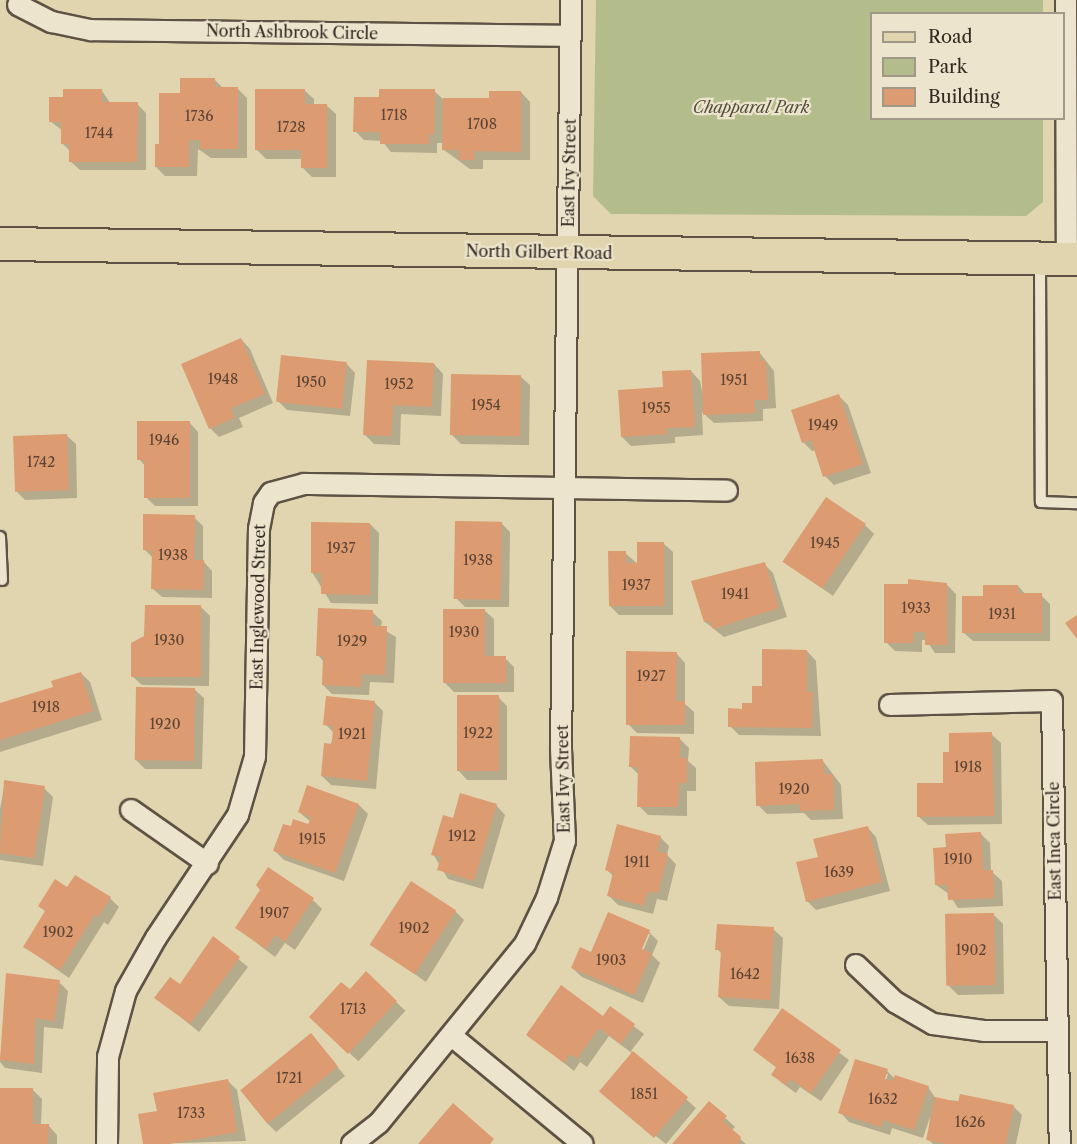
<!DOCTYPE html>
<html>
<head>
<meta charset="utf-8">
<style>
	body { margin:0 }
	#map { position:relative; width:1077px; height:1144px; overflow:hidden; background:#e1d5b0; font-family:"Libre Caslon Text",serif }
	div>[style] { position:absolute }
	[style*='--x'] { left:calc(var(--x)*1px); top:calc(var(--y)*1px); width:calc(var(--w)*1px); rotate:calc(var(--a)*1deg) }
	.green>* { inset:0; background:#b3bd8b }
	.shadow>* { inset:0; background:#0003; transform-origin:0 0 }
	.building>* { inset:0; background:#dd9b71; transform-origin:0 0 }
	.roads { filter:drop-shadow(2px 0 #5e5244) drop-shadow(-2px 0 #5e5244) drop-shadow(0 2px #5e5244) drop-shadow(0 -2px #5e5244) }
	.service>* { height:10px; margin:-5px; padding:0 5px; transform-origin:5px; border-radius:5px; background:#ece4cc }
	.minor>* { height:20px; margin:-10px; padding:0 10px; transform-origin:10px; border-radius:10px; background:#ece4cc }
	.primary>* { height:32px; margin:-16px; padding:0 16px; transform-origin:16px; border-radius:16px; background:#e1d5b0 }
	span { translate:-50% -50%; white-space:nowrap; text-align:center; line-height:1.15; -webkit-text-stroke:4.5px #ece4cc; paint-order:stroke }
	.number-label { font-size:14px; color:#5e4434 }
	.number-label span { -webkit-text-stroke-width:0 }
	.street-label { font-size:16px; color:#332720 }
	.park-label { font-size:16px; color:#534c3b; font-style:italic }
	.legend { position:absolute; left:870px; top:12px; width:195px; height:108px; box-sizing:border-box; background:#ece4cc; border:2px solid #a29887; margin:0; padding:8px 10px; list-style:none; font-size:18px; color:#332720 }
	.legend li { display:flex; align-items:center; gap:12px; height:30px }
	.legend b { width:30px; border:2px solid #a29887 }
</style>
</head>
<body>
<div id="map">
	<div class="green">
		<div style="clip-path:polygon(596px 0,1043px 0,1043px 13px,872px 14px,872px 118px,1043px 119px,1043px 202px,1026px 216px,611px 214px,593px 196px)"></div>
	</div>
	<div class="shadow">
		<div style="clip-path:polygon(215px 80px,224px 89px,238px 89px,247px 98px,247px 158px,211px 158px,198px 149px,197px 176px,165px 176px,156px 167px,181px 94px)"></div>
		<div style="clip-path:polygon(304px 90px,314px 99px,314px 105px,326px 105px,336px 114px,336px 177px,312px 177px,303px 168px,303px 159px,266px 159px,257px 150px)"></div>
		<div style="clip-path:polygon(102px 91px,111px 104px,137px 104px,146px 113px,146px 170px,80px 170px,70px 161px,70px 151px,63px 144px,63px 131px,50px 121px,64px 99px)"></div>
		<div style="clip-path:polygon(434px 91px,443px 99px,491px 100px,521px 92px,530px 102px,530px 160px,483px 160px,483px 169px,470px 169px,444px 150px,444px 143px,437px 143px,437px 153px,391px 152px,382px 141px,364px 140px,355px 131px,380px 99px)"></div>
		<div style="clip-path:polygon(241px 339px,250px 349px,273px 403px,239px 418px,243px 427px,219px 437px,210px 428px)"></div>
		<div style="clip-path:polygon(759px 352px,774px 371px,776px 408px,763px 409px,763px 421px,714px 423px,702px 412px,703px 435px,675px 437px,675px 443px,631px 446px,622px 437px,665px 389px,691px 371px,700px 381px,704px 400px)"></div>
		<div style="clip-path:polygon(368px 361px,434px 364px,443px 374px,441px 416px,401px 414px,400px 445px,374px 444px,364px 434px)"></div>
		<div style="clip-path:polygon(346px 363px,355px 373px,350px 416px,287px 410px,278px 401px)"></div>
		<div style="clip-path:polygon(520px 376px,530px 385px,529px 445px,461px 444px,452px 435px)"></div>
		<div style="clip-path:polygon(839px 396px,848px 405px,871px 473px,834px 485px,825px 476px,816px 450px,812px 451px,803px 442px)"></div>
		<div style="clip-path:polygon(189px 422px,198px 432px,198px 506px,155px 506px,146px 497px,146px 467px,139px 459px)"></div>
		<div style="clip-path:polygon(66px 435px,76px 444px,77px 498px,25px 500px,16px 491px)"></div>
		<div style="clip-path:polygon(194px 517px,203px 526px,203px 561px,212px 571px,212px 598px,162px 597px,152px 588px,153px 558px,145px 550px)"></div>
		<div style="clip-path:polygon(501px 523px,510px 532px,509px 607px,465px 607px,456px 598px)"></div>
		<div style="clip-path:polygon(370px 524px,379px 533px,378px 604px,331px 603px,312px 572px)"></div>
		<div style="clip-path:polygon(865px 525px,874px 534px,833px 596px,785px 562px)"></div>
		<div style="clip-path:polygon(663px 543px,673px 552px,673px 615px,619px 615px,610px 606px,625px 553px,639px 565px)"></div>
		<div style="clip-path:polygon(764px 564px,773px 573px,787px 617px,724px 637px,705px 622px,693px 582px)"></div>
		<div style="clip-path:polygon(946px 584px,956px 594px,955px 653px,935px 653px,926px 640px,922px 640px,922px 652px,895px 651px,886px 642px)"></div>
		<div style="clip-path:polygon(1018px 586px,1026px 595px,1041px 595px,1050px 604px,1050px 641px,973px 641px,963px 632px,984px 597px)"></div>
		<div style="clip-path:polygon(201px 607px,210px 616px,209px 686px,142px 685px,132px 676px)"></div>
		<div style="clip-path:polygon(484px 610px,494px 619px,494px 658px,505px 658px,514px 667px,514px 692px,454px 692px,444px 682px)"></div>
		<div style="clip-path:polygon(372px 612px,382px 621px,381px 628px,396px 637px,394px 683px,370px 682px,369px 695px,332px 694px,323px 685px,324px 662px,318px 655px)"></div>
		<div style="clip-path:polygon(807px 651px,816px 661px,821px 736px,739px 735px,730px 726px,753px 705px,763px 688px)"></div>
		<div style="clip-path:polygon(676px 653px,685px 663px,685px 704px,694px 712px,694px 734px,637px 733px,628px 724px)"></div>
		<div style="clip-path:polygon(81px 673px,90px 682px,102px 720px,0 752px,0 705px,55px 688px)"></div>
		<div style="clip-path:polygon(194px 689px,204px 698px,202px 769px,145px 769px,136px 760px)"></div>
		<div style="clip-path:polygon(498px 697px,507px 706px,507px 780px,467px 780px,458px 770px)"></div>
		<div style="clip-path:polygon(374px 702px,383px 711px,376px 789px,331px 785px,322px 776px,334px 733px,325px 724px)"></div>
		<div style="clip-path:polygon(991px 734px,1001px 743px,1002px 824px,928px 825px,918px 816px,945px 784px,950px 754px)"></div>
		<div style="clip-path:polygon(680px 739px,689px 748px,688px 761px,696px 768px,696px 791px,687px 791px,687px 816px,648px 815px,639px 806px,640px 776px,631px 767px)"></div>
		<div style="clip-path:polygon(823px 761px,841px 785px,843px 819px,811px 820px,804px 813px,767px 814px,758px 805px)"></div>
		<div style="clip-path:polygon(5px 782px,44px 788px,53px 797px,43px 866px,0 860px,0 809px)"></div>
		<div style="clip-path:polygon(359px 805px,368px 814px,344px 881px,284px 860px,275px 851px,292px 828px,309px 826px,311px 822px,299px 812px)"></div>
		<div style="clip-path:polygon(496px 805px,505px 815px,483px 889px,448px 879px,433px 854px,454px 820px)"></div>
		<div style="clip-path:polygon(867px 827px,876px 837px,890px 891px,816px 910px,807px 901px,820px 858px)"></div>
		<div style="clip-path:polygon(981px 834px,990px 843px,991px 871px,1002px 881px,1003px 906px,958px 908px,949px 894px,936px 885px,947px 849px)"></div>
		<div style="clip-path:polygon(660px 837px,669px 846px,667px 855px,676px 864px,667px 901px,657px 899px,653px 914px,618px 905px,609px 896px,614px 877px,607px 870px)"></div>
		<div style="clip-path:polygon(68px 889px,110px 898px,119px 907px,108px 925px,104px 922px,69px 978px,25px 947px)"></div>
		<div style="clip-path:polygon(313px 900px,322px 909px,295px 950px,285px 943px,275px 957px,237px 928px)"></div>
		<div style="clip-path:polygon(455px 911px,464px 920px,426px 982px,373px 945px)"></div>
		<div style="clip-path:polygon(994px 915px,1003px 924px,1004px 994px,958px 995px,949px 986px)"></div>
		<div style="clip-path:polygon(773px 929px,783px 938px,779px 1009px,729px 1006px,719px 997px,722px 954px,717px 949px)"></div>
		<div style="clip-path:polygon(evenodd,649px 932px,658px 941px,652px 955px,660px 963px,643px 1003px,582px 977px,572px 968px,649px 932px,647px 934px,650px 934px,641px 956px,638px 955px,647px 934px)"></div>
		<div style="clip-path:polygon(213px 938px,248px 967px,199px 1032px,156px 997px,181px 987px)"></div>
		<div style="left:366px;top:974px;width:54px;height:69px;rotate:43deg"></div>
		<div style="clip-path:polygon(8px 975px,59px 982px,68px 991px,63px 1029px,44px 1027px,42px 1073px,5px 1068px,0 1062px)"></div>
		<div style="clip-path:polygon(610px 1008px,644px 1034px,631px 1051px,696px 1108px,666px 1144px,610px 1100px,633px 1054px,609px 1036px,587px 1067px,580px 1062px,574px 1071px,528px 1034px,603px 1018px)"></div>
		<div style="clip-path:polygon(782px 1010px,849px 1060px,821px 1101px,800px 1087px,796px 1093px,782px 1083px,773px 1074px,777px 1068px,755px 1050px)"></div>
		<div style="clip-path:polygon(311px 1035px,345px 1076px,276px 1132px,267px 1123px)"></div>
		<div style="clip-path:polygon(evenodd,887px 1071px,895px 1079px,928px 1087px,936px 1099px,1013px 1106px,1022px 1115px,1016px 1144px,933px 1144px,928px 1139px,930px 1117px,923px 1138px,892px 1128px,890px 1135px,849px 1122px,840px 1112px,887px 1071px,885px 1074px,888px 1074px,884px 1086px,885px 1074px)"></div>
		<div style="clip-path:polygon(228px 1081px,237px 1090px,246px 1141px,145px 1144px,159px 1112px)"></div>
		<div style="clip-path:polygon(0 1089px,32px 1089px,42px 1099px,41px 1125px,48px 1125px,57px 1135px,57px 1144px,0 1144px)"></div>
		<div style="clip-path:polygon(709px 1103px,735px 1127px,731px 1131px,746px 1144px,674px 1144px)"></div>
	</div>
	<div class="building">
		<div style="clip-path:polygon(180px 78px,215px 78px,215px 87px,238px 87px,238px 149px,200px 149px,200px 140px,189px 140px,189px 167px,155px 167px,155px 144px,159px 144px,159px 93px,180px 93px)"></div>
		<div style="clip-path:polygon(63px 89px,102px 89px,102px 102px,138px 102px,137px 162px,69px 162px,69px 144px,61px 144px,61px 122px,49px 122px,49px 97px,63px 97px)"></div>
		<div style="clip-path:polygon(255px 89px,305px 89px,305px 104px,327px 104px,327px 168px,301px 168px,301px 150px,255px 150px)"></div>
		<div style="clip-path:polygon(379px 89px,435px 89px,434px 134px,429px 134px,429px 144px,380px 144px,380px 132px,353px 132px,354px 97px,379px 97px)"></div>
		<div style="clip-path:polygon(489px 91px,521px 91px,521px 152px,474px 151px,474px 160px,459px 160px,459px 150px,442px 150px,443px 98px,489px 98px)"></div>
		<div style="clip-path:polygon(241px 338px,265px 394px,231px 408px,234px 418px,209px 429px,181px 364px)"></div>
		<div style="clip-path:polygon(760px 351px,760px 361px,766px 361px,768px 400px,754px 400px,755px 413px,703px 415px,701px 353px)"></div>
		<div style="left:281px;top:355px;width:66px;height:47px;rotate:6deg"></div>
		<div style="clip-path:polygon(367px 360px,434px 363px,432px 407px,393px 405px,391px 436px,363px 435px)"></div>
		<div style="clip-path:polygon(691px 370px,695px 427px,666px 428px,667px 434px,621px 437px,618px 390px,663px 387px,662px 371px)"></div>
		<div style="left:451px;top:374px;width:70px;height:61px;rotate:1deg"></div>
		<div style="clip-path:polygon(839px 394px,863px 464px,823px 477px,811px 440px,802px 443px,791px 410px)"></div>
		<div style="clip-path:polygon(137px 421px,190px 421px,190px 498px,144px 498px,144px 460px,137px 460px)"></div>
		<div style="left:67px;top:434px;width:56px;height:54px;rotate:88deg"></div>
		<div style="left:826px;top:497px;width:48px;height:78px;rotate:34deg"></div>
		<div style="clip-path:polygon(143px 514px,195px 515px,194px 560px,204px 560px,203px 590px,151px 589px,152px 551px,143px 550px)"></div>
		<div style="left:455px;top:521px;width:47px;height:78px;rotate:1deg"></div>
		<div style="clip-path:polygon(311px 522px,370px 523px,370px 595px,321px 594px,321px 573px,311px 573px)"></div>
		<div style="clip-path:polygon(637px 542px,664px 542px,664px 606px,609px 606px,608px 551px,626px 551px,626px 563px,637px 563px)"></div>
		<div style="clip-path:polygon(765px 562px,779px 608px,713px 629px,710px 621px,704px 622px,691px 581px)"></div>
		<div style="clip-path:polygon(908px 579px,947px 583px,947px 645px,925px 645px,925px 632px,914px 632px,913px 643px,884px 643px,884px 584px,908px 584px)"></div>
		<div style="clip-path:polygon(983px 585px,1018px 585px,1018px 593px,1042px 593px,1042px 633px,962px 633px,962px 596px,983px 596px)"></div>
		<div style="clip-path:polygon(145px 605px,201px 605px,201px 677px,131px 677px,131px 643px,144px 636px)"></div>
		<div style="clip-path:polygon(318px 608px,373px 610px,373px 626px,387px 626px,385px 675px,361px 674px,361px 687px,322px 685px,323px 656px,316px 656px)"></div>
		<div style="clip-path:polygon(443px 609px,485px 609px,485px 656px,506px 656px,506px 683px,443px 683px)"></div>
		<div style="clip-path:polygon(1077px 615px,1077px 639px,1065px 623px)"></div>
		<div style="clip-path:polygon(762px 649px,807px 650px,807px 692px,813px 692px,812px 728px,728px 727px,728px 708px,742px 709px,742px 703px,752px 703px,752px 686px,762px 686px)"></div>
		<div style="clip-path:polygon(626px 651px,677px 652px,676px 701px,685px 701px,685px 725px,626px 725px)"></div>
		<div style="clip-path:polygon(81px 672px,93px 711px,0 740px,0 703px,53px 687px,51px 681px)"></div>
		<div style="left:136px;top:687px;width:59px;height:73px;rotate:1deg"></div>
		<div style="left:457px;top:695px;width:42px;height:76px"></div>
		<div style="clip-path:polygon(326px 696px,375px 701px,367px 781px,321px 776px,324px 743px,332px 744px,333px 726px,323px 725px)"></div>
		<div style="clip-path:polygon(992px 732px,994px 816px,917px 817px,917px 783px,943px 783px,943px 752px,949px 752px,949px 733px)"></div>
		<div style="clip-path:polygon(630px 736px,680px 737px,680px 758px,687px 758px,687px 783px,679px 783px,678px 807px,637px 807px,638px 767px,629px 767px)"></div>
		<div style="clip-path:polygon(823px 759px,824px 774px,833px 774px,834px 810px,800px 811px,799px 804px,756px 806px,755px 762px)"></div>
		<div style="clip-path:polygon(4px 780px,45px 786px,34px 858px,0 853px)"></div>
		<div style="clip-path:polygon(307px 785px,359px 804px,335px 873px,273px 851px,283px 824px,291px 826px,293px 819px,308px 824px,311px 817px,298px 812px)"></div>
		<div style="clip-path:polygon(460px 793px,497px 804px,474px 881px,437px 870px,441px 857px,431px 855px,443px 815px,453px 818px)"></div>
		<div style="clip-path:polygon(617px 824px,661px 836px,657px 851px,668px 854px,658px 893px,648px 891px,644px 906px,607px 896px,613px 873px,605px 870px)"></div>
		<div style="clip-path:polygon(868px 826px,882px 882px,806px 902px,796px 862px,818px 857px,813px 839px)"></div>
		<div style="clip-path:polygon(981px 832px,983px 870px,993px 870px,994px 898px,948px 900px,947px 885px,935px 885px,933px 848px,946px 847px,945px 834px)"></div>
		<div style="clip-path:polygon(268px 867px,314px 898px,285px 942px,275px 935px,266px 949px,235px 928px,260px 890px,256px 885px)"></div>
		<div style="clip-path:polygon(75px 875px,111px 897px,98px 917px,95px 914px,60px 970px,23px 947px,45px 911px,38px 906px,55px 879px,67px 887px)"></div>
		<div style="left:411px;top:881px;width:54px;height:76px;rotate:33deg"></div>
		<div style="clip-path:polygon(608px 912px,650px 930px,642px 949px,652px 953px,634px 995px,571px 968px,580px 947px,591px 952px)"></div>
		<div style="left:994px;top:913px;width:72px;height:49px;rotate:89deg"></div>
		<div style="clip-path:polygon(717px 924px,774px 927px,770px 1000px,718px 997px,721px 950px,715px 950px)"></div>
		<div style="clip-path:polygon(213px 936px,240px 957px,190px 1024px,154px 998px,170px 977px,180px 984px)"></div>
		<div style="clip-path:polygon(366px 971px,397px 1001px,348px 1054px,309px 1017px,341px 982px,350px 989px)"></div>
		<div style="clip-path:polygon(6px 973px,60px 980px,54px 1021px,35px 1018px,34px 1064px,0 1060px)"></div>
		<div style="clip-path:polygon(561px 985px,603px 1016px,610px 1006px,635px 1024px,621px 1044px,599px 1028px,577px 1059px,570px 1054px,564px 1063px,526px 1035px)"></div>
		<div style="clip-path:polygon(782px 1008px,841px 1050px,811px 1093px,790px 1079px,786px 1085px,771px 1075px,776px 1067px,753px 1050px)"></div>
		<div style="left:311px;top:1033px;width:43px;height:91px;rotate:51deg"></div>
		<div style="left:633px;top:1051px;width:72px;height:53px;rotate:40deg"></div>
		<div style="clip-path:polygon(855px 1059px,888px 1069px,885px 1079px,893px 1081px,895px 1075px,929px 1086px,914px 1130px,883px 1120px,881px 1127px,838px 1113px)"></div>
		<div style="clip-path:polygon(228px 1079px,237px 1132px,169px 1144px,143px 1144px,138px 1114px,157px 1111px,153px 1093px)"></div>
		<div style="clip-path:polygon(0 1088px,33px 1088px,33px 1124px,49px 1124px,48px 1144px,0 1144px)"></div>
		<div style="clip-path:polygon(960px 1094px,1014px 1105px,1006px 1144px,948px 1144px,926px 1140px,935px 1097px,958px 1102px)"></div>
		<div style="clip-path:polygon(709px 1101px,727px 1116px,723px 1121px,741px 1137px,739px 1144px,672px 1144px)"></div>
		<div style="clip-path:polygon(453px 1103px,494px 1139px,490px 1144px,418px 1144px)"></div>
	</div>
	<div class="roads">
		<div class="service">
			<div style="--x:1040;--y:262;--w:240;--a:89.8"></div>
			<div style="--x:1041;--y:502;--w:36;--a:2"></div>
			<div style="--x:0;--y:537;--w:43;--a:87.3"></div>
		</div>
		<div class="minor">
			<div style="--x:1066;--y:0;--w:259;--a:89.8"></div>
			<div style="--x:18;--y:5;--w:38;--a:27"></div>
			<div style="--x:52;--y:22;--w:40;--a:12"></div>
			<div style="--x:91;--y:30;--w:480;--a:0.7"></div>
			<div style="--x:890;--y:705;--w:162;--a:-1.4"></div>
			<div style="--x:1052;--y:701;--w:443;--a:89"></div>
			<div style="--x:131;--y:810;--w:94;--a:35"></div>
			<div style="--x:856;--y:965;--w:54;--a:43.5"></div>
			<div style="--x:895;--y:1002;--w:44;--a:30.1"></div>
			<div style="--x:933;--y:1024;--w:51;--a:7.8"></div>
			<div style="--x:984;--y:1031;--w:74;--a:0"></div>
			<div style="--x:453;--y:1037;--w:168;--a:39.5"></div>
			<div style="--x:107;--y:1144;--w:87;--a:-89.3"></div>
			<div style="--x:108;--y:1057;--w:68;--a:-74.7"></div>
			<div style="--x:126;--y:991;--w:61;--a:-60.5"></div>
			<div style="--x:156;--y:938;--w:148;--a:-56.3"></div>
			<div style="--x:238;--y:815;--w:60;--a:-73.7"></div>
			<div style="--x:255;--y:757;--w:228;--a:-89"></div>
			<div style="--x:259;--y:529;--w:26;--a:-79"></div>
			<div style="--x:264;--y:503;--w:12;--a:-55"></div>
			<div style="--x:271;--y:493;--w:34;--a:-15"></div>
			<div style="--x:304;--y:484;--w:423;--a:0.9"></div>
			<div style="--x:352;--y:1144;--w:34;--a:-38"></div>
			<div style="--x:379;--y:1123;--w:231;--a:-50.8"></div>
			<div style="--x:525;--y:944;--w:51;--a:-64.4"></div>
			<div style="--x:547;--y:898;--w:60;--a:-72.5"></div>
			<div style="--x:565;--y:841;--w:93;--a:-92.5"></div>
			<div style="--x:561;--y:748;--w:748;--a:-89.23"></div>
		</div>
		<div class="primary">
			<div style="--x:0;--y:244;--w:1077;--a:0.8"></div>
		</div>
	</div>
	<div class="number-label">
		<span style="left:394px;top:115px">1718</span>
		<span style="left:199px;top:116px">1736</span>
		<span style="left:482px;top:124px">1708</span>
		<span style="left:291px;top:127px">1728</span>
		<span style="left:99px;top:133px">1744</span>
		<span style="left:223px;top:379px">1948</span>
		<span style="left:734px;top:380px">1951</span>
		<span style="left:311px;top:382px">1950</span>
		<span style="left:399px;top:384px">1952</span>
		<span style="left:486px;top:405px">1954</span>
		<span style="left:656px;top:408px">1955</span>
		<span style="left:823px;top:425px">1949</span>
		<span style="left:164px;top:440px">1946</span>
		<span style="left:41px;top:462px">1742</span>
		<span style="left:825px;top:543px">1945</span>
		<span style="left:341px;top:548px">1937</span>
		<span style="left:173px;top:555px">1938</span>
		<span style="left:478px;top:560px">1938</span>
		<span style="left:636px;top:585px">1937</span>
		<span style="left:735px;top:594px">1941</span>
		<span style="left:916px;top:608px">1933</span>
		<span style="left:1002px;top:614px">1931</span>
		<span style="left:464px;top:632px">1930</span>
		<span style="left:169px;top:640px">1930</span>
		<span style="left:352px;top:641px">1929</span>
		<span style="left:651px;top:676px">1927</span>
		<span style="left:46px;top:707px">1918</span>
		<span style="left:165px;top:724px">1920</span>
		<span style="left:478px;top:733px">1922</span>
		<span style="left:352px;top:734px">1921</span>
		<span style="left:968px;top:767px">1918</span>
		<span style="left:794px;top:789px">1920</span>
		<span style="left:462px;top:836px">1912</span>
		<span style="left:312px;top:839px">1915</span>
		<span style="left:958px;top:859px">1910</span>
		<span style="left:637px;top:862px">1911</span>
		<span style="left:839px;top:872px">1639</span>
		<span style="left:274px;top:913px">1907</span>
		<span style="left:414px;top:928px">1902</span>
		<span style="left:58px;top:932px">1902</span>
		<span style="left:971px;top:950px">1902</span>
		<span style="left:611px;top:960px">1903</span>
		<span style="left:745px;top:974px">1642</span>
		<span style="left:353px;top:1009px">1713</span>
		<span style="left:800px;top:1058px">1638</span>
		<span style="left:289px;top:1078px">1721</span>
		<span style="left:644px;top:1094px">1851</span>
		<span style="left:883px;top:1099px">1632</span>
		<span style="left:191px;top:1113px">1733</span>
		<span style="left:970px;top:1122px">1626</span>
	</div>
	<div class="street-label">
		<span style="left:292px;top:32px;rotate:1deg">North Ashbrook Circle</span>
		<span style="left:569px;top:173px;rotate:-89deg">East Ivy Street</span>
		<span style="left:539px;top:252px;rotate:1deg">North Gilbert Road</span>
		<span style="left:258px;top:607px;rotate:-89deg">East Inglewood Street</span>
		<span style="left:563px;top:779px;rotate:-91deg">East Ivy Street</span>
		<span style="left:1054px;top:841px;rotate:-91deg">East Inca Circle</span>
	</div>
	<div class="park-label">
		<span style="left:751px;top:107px">Chapparal Park</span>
	</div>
	<ul class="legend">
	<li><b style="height:8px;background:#e1d5b0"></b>Road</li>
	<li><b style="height:16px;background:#b3bd8b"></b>Park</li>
	<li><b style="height:16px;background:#dd9b71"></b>Building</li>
	</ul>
</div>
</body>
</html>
